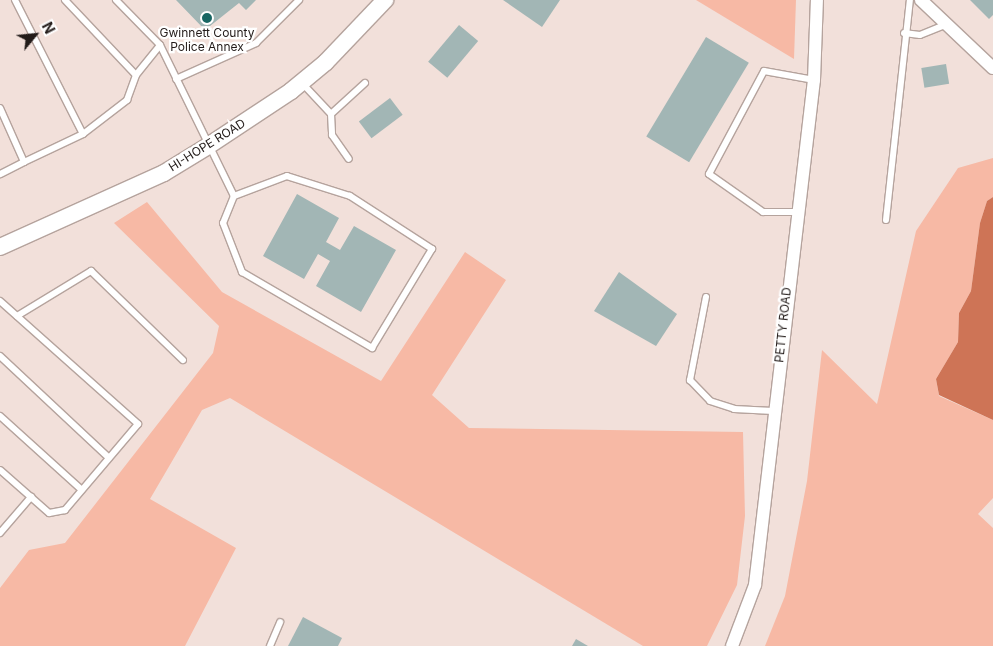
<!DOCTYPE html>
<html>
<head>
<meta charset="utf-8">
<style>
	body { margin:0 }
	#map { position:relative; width:993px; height:646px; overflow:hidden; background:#f2e0da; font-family:Inter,sans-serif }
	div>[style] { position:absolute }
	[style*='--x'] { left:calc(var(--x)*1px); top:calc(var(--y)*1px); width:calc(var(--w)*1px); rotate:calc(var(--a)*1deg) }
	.green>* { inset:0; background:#f7b9a5 }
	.water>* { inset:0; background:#ce7456 }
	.building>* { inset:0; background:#a2b6b5; transform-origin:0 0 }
	.roads { filter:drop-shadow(1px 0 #b5a39d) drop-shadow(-1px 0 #b5a39d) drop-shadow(0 1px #b5a39d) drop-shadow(0 -1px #b5a39d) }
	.service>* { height:6px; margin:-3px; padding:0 3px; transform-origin:3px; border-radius:3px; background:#fff }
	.minor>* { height:12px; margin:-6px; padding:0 6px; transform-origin:6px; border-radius:6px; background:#fff }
	.tertiary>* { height:16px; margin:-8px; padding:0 8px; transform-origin:8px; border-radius:8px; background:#fff }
	.dots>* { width:14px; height:14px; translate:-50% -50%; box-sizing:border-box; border:2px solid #fff; border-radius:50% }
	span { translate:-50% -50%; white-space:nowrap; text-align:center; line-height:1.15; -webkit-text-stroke:4.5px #fff; paint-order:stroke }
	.poi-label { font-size:12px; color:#221b19 }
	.street-label { font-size:12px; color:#221b19 }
	.north { position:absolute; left:10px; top:10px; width:50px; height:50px; -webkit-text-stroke:4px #fff; paint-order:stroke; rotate:62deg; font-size:14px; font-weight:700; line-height:20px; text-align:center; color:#221b19 }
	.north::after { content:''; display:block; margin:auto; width:18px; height:22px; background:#221b19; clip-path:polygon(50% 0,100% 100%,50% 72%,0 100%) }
</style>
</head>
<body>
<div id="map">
	<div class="green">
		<div style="clip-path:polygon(696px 0,796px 0,794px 59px)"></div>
		<div style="clip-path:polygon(993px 158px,993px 197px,987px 201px,980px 223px,971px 291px,959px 313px,958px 342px,936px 379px,939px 396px,993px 420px,993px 498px,978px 514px,993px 528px,993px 646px,765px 646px,785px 596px,807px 481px,822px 350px,877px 404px,916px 231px,958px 168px)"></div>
		<div style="clip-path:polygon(147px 202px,222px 292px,381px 381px,465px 252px,506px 280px,432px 395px,469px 428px,743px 432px,745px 516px,737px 585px,707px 646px,643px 646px,230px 398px,202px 410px,150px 499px,236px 548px,185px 646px,0 646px,0 588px,29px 550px,65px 543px,213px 353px,219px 326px,114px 223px)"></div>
	</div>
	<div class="water">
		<div style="clip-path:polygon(993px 197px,993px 420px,939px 395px,936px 379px,958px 342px,959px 313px,971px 291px,980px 223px,987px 201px)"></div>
	</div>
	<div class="building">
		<div style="clip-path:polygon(176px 0,256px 0,246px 10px,239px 3px,205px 30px)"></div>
		<div style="clip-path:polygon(503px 0,560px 0,542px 27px)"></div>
		<div style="clip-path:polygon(970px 0,993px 0,993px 15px,989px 19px)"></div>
		<div style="left:459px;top:25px;width:25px;height:48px;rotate:40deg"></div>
		<div style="left:706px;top:37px;width:50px;height:116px;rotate:31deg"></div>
		<div style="left:946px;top:64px;width:20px;height:25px;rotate:81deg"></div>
		<div style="left:390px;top:98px;width:21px;height:39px;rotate:53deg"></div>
		<div style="clip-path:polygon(297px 194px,339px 218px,326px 242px,340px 250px,354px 226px,396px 250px,361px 312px,316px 286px,330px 261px,318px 254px,304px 279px,263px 256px)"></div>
		<div style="clip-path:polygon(619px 272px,677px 314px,656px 346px,594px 311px)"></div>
		<div style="clip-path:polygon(303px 617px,342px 638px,338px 646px,288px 646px)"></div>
		<div style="clip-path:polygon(576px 639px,588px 646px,572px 646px)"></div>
	</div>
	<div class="roads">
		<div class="service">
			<div style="--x:15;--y:0;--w:150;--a:63.1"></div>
			<div style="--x:83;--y:134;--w:65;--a:154.6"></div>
			<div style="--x:65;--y:0;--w:103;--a:46.6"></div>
			<div style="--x:136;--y:75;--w:38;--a:-51"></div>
			<div style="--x:116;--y:0;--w:63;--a:45.6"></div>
			<div style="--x:160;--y:45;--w:168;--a:63.9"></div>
			<div style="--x:234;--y:196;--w:29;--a:112"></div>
			<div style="--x:223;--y:223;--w:53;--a:68.8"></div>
			<div style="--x:242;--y:272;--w:151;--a:30.3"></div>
			<div style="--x:372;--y:348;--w:116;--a:-58.8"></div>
			<div style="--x:432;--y:249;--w:98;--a:-147.1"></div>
			<div style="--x:350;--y:196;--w:66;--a:-162.4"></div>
			<div style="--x:287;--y:176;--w:57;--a:159.3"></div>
			<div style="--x:904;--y:33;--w:16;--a:7"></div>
			<div style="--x:920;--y:35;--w:29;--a:-22"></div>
			<div style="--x:176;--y:79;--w:88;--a:-24.2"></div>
			<div style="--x:256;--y:43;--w:61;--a:-45"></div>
			<div style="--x:302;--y:83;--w:42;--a:46.9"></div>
			<div style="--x:331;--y:114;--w:46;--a:-42.4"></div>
			<div style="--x:0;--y:108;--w:59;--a:66"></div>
			<div style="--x:24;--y:162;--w:27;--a:153"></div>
			<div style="--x:331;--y:114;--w:21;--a:87"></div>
			<div style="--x:332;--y:135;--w:29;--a:55"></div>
			<div style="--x:83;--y:134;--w:56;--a:-37.7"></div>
			<div style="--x:127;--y:100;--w:27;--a:-70"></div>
			<div style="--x:796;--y:212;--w:33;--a:180"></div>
			<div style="--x:763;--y:212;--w:66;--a:-144.9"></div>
			<div style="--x:709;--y:174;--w:117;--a:-61.9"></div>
			<div style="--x:764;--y:71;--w:51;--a:10.2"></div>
			<div style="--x:886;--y:220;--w:221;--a:-83.8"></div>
			<div style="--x:706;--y:297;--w:85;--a:100.9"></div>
			<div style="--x:690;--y:380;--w:29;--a:46"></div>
			<div style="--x:710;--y:401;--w:25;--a:18"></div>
			<div style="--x:734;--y:409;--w:39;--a:3"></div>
			<div style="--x:0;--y:301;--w:185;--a:41.7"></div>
			<div style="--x:138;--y:424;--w:113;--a:130.3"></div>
			<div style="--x:65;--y:510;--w:16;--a:169"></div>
			<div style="--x:49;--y:513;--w:65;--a:-138.7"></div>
			<div style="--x:17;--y:316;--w:87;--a:-31.3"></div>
			<div style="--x:91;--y:271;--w:128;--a:44.1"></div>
			<div style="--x:0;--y:356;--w:149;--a:43.1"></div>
			<div style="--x:0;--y:416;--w:110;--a:42.1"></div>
			<div style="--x:0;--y:533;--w:48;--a:-49.3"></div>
			<div style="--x:270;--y:646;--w:26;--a:-67"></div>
		</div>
		<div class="minor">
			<div style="--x:921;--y:0;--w:99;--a:43.4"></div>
			<div style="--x:732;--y:646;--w:65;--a:-69.3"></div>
			<div style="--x:755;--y:585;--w:508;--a:-83.34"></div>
			<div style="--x:814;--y:80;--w:80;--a:-87.9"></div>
		</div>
		<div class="tertiary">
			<div style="--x:0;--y:247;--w:180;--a:-24.3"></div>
			<div style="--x:164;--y:173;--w:52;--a:-31.5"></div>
			<div style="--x:208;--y:146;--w:100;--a:-33.5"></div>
			<div style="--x:291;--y:91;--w:45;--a:-39.6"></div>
			<div style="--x:326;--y:62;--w:86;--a:-46.4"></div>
		</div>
	</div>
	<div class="dots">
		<div style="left:207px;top:18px;background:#186663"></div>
	</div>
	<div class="poi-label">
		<span style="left:207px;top:40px">Gwinnett County<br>Police Annex</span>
	</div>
	<div class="street-label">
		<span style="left:207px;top:145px;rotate:-32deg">HI-HOPE ROAD</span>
		<span style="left:783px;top:325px;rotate:-84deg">PETTY ROAD</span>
	</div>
	<div class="north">N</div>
</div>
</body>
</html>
